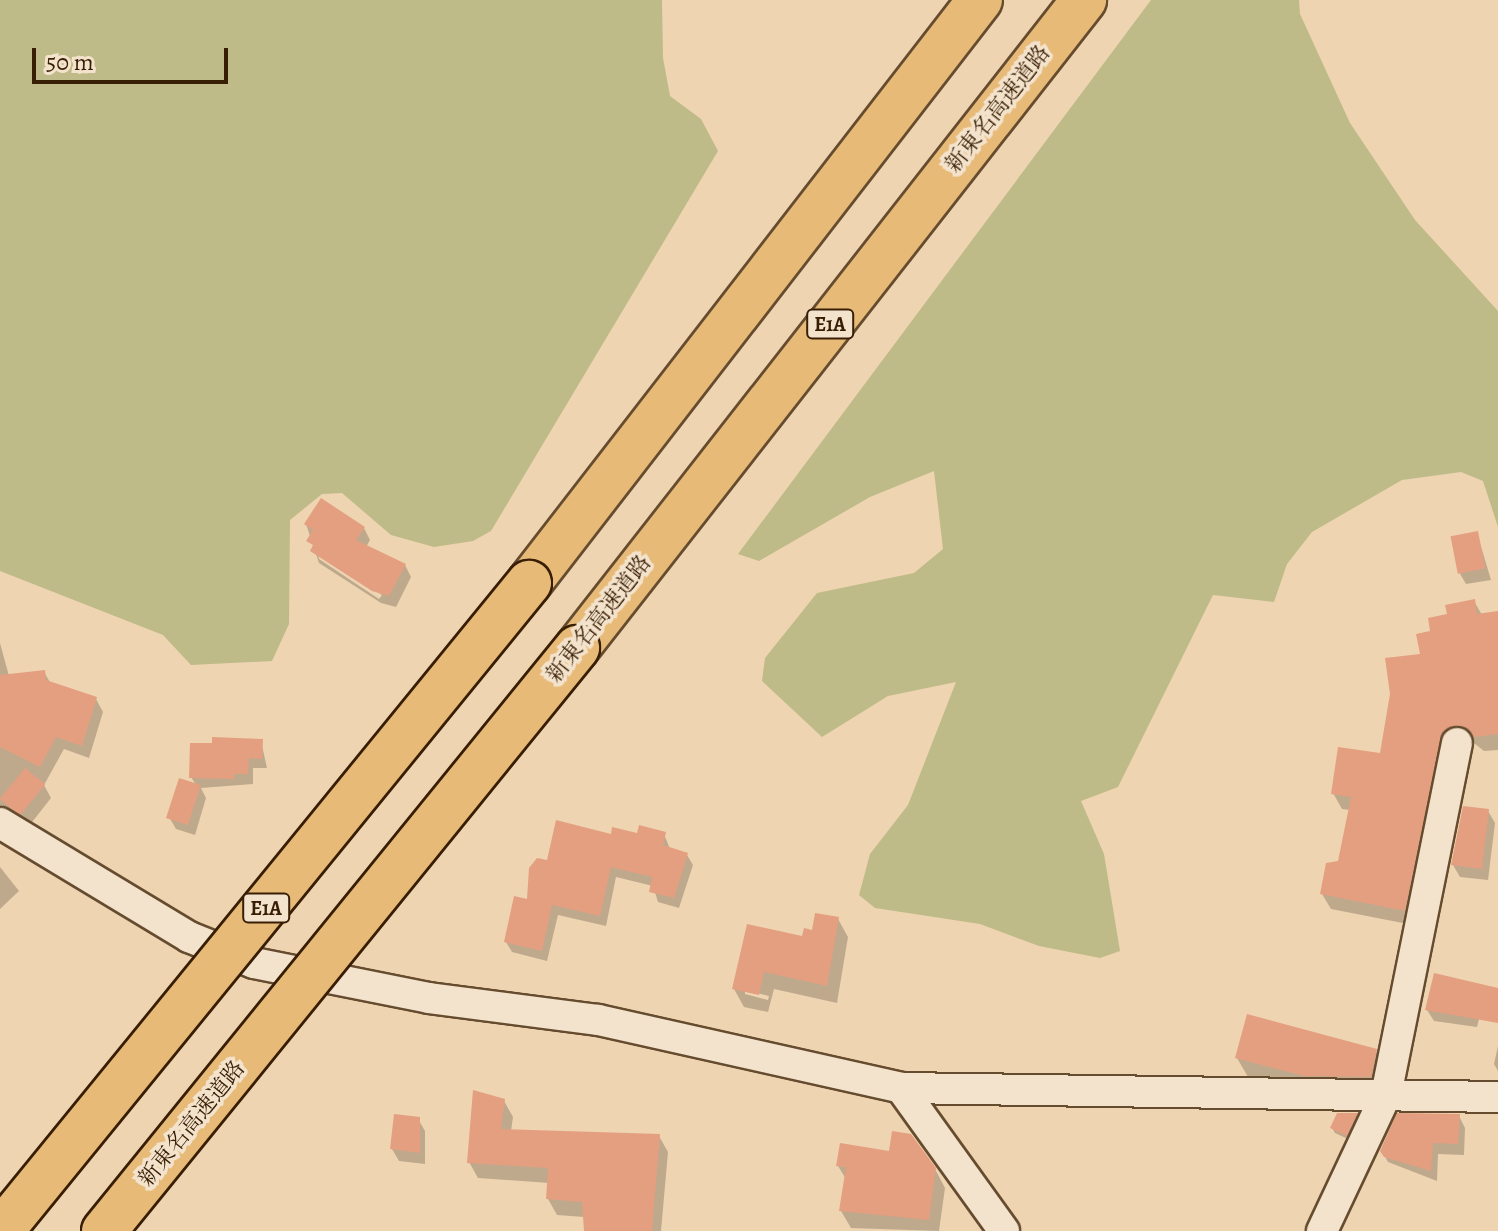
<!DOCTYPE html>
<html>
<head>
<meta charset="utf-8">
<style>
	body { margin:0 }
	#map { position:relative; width:1498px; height:1231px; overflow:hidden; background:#eed4b1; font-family:Alegreya,"Noto Serif JP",serif }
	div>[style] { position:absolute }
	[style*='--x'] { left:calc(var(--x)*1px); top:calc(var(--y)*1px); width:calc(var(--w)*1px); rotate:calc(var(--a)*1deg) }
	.green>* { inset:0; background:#bebb88 }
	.shadow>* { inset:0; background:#0003 }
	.building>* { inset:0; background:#e49f81; transform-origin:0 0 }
	.roads { filter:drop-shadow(2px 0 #664c2f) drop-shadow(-2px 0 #664c2f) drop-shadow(0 2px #664c2f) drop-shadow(0 -2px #664c2f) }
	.street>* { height:30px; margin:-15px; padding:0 15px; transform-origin:15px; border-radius:15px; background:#f4e3cc }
	.highway>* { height:44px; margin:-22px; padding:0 22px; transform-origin:22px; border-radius:22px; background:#e7ba78 }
	.bridges { filter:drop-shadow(2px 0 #381e04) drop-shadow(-2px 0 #381e04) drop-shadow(0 2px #381e04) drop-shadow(0 -2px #381e04) }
	.highway-bridge>* { height:44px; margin:-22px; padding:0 22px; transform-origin:22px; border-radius:22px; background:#e7ba78 }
	span { translate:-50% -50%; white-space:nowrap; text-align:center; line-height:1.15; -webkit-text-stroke:7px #f4e3cc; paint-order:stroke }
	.shield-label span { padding:2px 6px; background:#f4e3cc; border:2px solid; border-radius:6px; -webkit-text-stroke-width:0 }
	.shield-label { font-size:20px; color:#381e04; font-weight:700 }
	.street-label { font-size:22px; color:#381e04 }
	.scale { position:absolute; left:32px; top:48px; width:196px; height:36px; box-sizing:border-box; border:4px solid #381e04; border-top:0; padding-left:10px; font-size:24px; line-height:28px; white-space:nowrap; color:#381e04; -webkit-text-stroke:6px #f4e3cc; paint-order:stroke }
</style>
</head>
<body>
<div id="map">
	<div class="green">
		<div style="clip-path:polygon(0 0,662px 0,663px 58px,670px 96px,701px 119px,718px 151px,491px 531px,473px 541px,434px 547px,391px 535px,342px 493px,322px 494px,290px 520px,289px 624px,272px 661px,191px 665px,163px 635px,0 571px)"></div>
		<div style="clip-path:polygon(1151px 0,1299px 0,1300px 14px,1350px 123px,1415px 220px,1498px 311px,1498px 527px,1483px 481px,1461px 472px,1402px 480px,1312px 532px,1287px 564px,1274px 602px,1213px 595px,1118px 787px,1081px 801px,1104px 854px,1120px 951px,1100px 958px,1039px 946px,980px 924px,875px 908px,859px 895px,870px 854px,908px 805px,956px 682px,888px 696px,822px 737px,762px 681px,765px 658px,817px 593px,914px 573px,943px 549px,934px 471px,870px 497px,759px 561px,738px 554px)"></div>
	</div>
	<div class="shadow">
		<div style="clip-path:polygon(evenodd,306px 524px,364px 528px,370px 540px,366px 547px,405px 565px,411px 577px,396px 607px,381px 603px,319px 563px,306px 524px,318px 554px,382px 595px,379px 599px,319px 559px,318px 554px)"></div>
		<div style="clip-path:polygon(1477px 533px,1491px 580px,1466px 584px,1459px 572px)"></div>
		<div style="clip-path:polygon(1474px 601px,1482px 615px,1498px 613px,1498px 750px,1484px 751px,1470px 740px,1413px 925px,1331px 909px,1322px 894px,1339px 863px,1350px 810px,1342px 809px,1333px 793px,1382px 756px,1432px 633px)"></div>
		<div style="clip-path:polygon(0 643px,9px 676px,44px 672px,51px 684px,96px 699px,103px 712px,89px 758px,64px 749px,44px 785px,51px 798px,29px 826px,0 822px)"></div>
		<div style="clip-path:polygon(261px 741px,267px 768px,253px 768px,253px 784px,201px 788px,206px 798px,195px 835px,176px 829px,169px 817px,196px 785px,191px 777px)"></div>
		<div style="clip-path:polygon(1488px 811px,1495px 823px,1488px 880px,1460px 877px,1453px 865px)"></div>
		<div style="clip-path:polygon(664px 834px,670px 849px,687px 855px,693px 865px,679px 908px,658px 902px,653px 886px,616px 877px,606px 926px,558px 915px,547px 961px,512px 952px,506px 942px,548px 863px,612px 837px)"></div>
		<div style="clip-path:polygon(0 867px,19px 891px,0 909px)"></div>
		<div style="clip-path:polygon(evenodd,838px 919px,848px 937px,837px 1003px,774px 989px,768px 1012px,744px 1007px,734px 989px,838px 919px,745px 990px,769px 996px,768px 1000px,745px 994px,745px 990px)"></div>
		<div style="clip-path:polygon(1482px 1007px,1477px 1027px,1434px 1021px,1427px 1010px)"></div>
		<div style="clip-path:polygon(1498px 1046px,1498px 1071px,1494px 1064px)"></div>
		<div style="clip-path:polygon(1376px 1051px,1386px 1069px,1381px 1095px,1304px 1091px,1248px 1077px,1237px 1058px)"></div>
		<div style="clip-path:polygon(504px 1101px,513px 1117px,511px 1131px,659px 1136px,668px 1152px,661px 1231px,585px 1231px,584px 1217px,557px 1215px,548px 1199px,549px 1183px,478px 1178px,469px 1162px)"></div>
		<div style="clip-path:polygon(1357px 1115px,1359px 1120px,1350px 1140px,1335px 1133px,1332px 1128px)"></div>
		<div style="clip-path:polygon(1459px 1116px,1465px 1128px,1464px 1155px,1438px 1154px,1437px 1181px,1388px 1162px,1382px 1151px)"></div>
		<div style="clip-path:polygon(418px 1119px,425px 1131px,425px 1164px,399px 1161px,392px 1149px)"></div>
		<div style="clip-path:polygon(838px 1166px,935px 1169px,945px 1188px,939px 1231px,851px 1228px,841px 1211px,846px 1179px)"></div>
	</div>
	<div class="building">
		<div style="clip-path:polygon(321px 498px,365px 527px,356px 540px,406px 564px,389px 596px,372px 591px,310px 551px,313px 545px,306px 541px,313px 530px,304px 524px)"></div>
		<div style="left:1478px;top:531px;width:38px;height:28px;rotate:79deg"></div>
		<div style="clip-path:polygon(1475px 599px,1477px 614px,1498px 611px,1498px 734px,1474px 737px,1460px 725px,1443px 732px,1405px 911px,1320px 894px,1326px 863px,1338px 861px,1351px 797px,1331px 794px,1338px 747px,1380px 753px,1390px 694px,1385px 658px,1420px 654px,1416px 634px,1430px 631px,1428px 618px,1447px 614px,1445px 605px)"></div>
		<div style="clip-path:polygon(45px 670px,46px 680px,97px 697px,82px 746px,56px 737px,40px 767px,0 747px,0 675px)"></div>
		<div style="clip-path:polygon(212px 737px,263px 739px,262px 759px,249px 758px,248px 774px,234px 774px,234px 779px,189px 778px,190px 743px,212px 743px)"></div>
		<div style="left:25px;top:768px;width:26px;height:40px;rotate:39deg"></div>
		<div style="left:179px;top:778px;width:23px;height:42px;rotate:18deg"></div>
		<div style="clip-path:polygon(1463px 806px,1489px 809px,1482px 869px,1451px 865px)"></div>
		<div style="clip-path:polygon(556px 820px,611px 834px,612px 827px,637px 833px,639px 825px,666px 832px,663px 845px,688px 853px,674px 898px,649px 892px,652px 877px,611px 867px,600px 916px,552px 905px,542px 951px,504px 942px,514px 896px,527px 899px,529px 868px,537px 858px,547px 860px)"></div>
		<div style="clip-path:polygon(815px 913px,839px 917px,827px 986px,764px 972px,759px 995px,732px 989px,747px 924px,802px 936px,804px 928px,812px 930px)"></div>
		<div style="clip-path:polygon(1434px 973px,1498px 988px,1498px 1023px,1425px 1010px)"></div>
		<div style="clip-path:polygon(1247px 1014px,1377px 1049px,1371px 1077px,1304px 1076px,1235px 1058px)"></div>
		<div style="clip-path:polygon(473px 1090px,505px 1099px,501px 1129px,660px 1134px,652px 1231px,584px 1231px,582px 1202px,546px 1199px,548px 1168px,467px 1163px)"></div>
		<div style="clip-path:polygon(1337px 1113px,1358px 1113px,1347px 1136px,1330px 1128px)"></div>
		<div style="clip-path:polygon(1397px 1113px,1460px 1114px,1458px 1144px,1433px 1143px,1431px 1171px,1384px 1157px,1380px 1151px)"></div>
		<div style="clip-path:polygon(394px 1114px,420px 1117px,420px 1153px,390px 1149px)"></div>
		<div style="clip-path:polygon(892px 1131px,911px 1134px,936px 1168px,929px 1220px,839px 1211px,846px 1167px,836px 1166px,840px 1143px,889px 1151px)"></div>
	</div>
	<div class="roads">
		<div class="street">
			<div style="--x:0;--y:823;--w:221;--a:31.1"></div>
			<div style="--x:189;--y:937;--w:70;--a:21.8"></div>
			<div style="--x:254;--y:963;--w:178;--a:11.3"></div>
			<div style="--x:429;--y:998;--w:170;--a:7.4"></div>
			<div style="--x:598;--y:1020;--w:311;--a:12.6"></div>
			<div style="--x:901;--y:1088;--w:597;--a:0.86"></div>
			<div style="--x:901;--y:1088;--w:176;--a:54.2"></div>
			<div style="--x:1322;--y:1231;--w:150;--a:-64.8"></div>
			<div style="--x:1386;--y:1095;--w:359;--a:-78.6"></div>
		</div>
		<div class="highway">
			<div style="--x:529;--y:583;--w:737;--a:-52.28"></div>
			<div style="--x:577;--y:648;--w:823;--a:-51.96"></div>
		</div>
	</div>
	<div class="bridges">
		<div class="highway-bridge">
			<div style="--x:1;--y:1231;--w:836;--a:-50.83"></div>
			<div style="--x:104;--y:1231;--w:751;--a:-50.95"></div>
		</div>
	</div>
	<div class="shield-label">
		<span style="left:830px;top:324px">E1A</span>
		<span style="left:266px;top:908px">E1A</span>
	</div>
	<div class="street-label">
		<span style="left:998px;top:109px;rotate:-52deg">新東名高速道路</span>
		<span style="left:599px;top:619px;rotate:-52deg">新東名高速道路</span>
		<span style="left:192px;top:1124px;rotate:-51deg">新東名高速道路</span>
	</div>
	<div class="scale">50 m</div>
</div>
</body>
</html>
